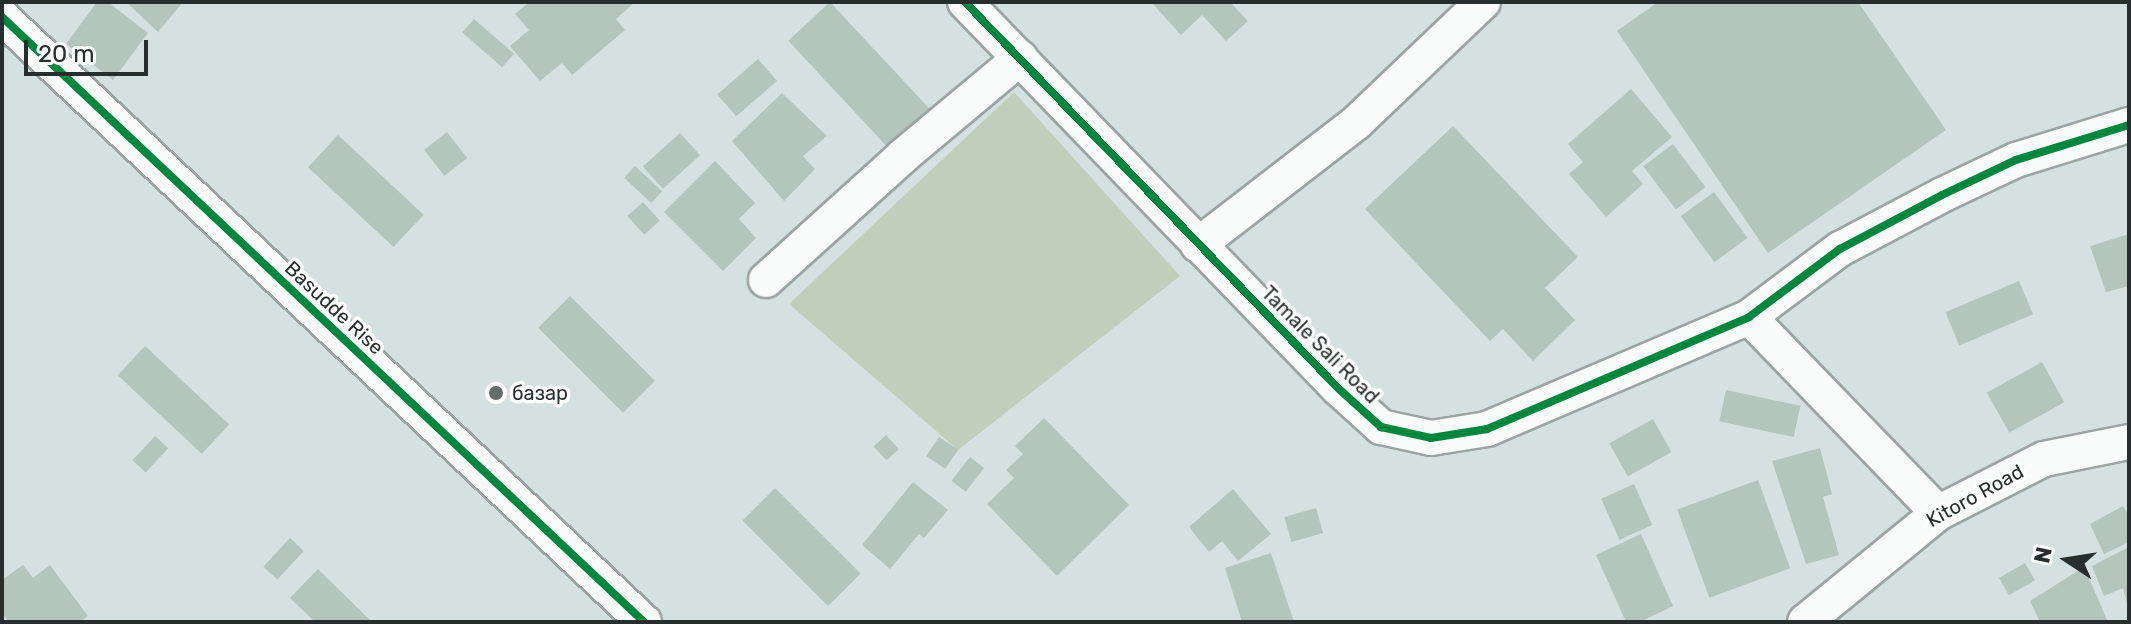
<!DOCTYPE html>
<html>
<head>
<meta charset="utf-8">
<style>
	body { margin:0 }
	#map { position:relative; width:2131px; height:624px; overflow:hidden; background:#d5e1e0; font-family:Rubik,sans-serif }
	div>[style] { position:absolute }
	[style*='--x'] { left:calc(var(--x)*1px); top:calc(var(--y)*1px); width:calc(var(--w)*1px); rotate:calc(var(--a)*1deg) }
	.green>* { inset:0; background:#c0cebc }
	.building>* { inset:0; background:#b3c5bd; transform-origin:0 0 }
	.roads { filter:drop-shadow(2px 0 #9ba4a3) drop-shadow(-2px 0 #9ba4a3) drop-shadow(0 2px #9ba4a3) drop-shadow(0 -2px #9ba4a3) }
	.street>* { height:34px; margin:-17px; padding:0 17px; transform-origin:17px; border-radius:17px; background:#f9fafa }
	.cycleway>* { height:8px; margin:-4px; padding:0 4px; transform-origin:4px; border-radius:4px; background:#00873e }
	.dots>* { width:22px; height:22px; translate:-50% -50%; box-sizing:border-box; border:4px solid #fff; border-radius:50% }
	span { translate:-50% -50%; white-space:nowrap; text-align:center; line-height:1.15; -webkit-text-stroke:7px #fff; paint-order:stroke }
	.street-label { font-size:20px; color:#262f2e }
	.poi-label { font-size:20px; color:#262f2e }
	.left { translate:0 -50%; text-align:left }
	.frame { position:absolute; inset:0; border:4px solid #262f2e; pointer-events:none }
	.north { position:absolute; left:2027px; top:520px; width:80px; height:80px; -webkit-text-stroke:6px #fff; paint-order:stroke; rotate:282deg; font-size:22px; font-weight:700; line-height:32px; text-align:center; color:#262f2e }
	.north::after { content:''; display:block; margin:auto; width:28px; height:36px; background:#262f2e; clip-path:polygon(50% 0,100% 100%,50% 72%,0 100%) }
	.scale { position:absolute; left:24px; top:40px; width:124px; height:36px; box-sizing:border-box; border:4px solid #262f2e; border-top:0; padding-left:10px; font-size:24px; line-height:28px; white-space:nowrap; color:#262f2e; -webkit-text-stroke:6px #fff; paint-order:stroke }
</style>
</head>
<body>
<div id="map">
	<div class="green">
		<div style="clip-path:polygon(1014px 92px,1180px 276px,958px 450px,789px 304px)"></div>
	</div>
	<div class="building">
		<div style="clip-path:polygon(97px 2px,108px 2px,148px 33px,113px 80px,66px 44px)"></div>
		<div style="clip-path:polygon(126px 2px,183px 2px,158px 32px)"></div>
		<div style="clip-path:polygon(529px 2px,635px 2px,616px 19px,625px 30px,572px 75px,562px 63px,540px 81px,510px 46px,529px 30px,515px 14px)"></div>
		<div style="left:830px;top:2px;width:150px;height:57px;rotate:47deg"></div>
		<div style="clip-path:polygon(1151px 2px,1230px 2px,1248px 21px,1226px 41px,1202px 15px,1181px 35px)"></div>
		<div style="clip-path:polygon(1658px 2px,1858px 2px,1946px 130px,1768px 253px,1617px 31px)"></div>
		<div style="left:474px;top:19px;width:53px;height:18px;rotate:41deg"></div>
		<div style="left:758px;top:59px;width:29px;height:54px;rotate:49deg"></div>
		<div style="clip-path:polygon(1631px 89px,1672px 137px,1632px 171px,1643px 184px,1606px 217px,1569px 174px,1583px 162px,1568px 144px)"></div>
		<div style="clip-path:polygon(782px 93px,827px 136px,803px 156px,815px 169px,784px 201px,732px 141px)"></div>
		<div style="clip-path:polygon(1453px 126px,1578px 257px,1545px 288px,1575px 320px,1533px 361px,1503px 329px,1490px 341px,1365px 209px)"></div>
		<div style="left:447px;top:132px;width:33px;height:29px;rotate:52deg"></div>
		<div style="left:680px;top:133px;width:30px;height:50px;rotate:48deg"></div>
		<div style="left:338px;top:135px;width:117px;height:44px;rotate:43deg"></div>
		<div style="left:1673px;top:144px;width:54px;height:37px;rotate:53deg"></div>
		<div style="clip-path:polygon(715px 161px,755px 203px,739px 219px,756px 238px,723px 271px,664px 212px)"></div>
		<div style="left:635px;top:166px;width:37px;height:16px;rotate:43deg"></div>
		<div style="left:1714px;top:192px;width:57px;height:41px;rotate:54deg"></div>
		<div style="left:643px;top:202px;width:25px;height:21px;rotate:48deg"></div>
		<div style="clip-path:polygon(2129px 234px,2129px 286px,2106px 292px,2090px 246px)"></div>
		<div style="left:2019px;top:281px;width:36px;height:80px;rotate:67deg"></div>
		<div style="left:570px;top:296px;width:120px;height:45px;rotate:45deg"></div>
		<div style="left:145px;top:346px;width:115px;height:40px;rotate:43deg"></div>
		<div style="left:2042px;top:362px;width:46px;height:63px;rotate:61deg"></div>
		<div style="left:1726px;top:390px;width:76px;height:32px;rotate:12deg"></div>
		<div style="clip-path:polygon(1044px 418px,1129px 505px,1057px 576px,987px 504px,1014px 478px,1006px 470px,1023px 454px,1015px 446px)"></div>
		<div style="left:1653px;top:419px;width:38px;height:50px;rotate:61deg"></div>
		<div style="left:886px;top:435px;width:19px;height:17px;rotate:47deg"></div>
		<div style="left:155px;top:436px;width:18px;height:33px;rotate:43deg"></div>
		<div style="left:939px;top:437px;width:23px;height:23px;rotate:34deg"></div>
		<div style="clip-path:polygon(1820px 448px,1832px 494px,1823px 497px,1839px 555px,1806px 564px,1772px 461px)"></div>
		<div style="left:970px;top:457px;width:18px;height:30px;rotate:38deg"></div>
		<div style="left:1758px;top:480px;width:94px;height:86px;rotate:70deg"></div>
		<div style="clip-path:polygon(913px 482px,948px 510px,924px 538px,919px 534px,890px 569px,862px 545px)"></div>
		<div style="left:1634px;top:484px;width:45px;height:36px;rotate:66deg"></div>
		<div style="left:775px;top:488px;width:121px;height:46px;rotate:45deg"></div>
		<div style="clip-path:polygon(1233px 489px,1271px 534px,1238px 561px,1222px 541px,1209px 552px,1189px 527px)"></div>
		<div style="clip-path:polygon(2123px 506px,2129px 516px,2129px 542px,2104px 554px,2090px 524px)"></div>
		<div style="left:1316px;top:508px;width:26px;height:33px;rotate:74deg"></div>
		<div style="clip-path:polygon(1641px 534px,1673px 606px,1640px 622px,1626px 622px,1596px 555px)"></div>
		<div style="left:290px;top:538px;width:19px;height:39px;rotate:43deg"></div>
		<div style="clip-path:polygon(2129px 547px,2129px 607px,2128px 607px,2123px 588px,2104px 596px,2092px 566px)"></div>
		<div style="clip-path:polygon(1271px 553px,1294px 622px,1242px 622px,1225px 568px)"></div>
		<div style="left:2025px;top:563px;width:20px;height:30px;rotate:60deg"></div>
		<div style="clip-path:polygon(23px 565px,33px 578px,50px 565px,88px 616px,80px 622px,9px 622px,2px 613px,2px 580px)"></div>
		<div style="clip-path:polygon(2084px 567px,2108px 622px,2040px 622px,2030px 601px)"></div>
		<div style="clip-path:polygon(318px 569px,372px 622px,315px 622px,290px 598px)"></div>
	</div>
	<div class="roads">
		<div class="street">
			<div style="--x:965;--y:2;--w:538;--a:45.98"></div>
			<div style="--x:1339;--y:389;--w:57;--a:42.1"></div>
			<div style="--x:1381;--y:427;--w:51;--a:12.4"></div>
			<div style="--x:1431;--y:438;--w:57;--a:-9.1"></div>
			<div style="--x:1487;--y:429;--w:285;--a:-23.1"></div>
			<div style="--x:1749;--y:317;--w:114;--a:-36.8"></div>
			<div style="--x:1840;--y:249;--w:115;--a:-27.9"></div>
			<div style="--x:1942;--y:195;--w:82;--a:-25.3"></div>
			<div style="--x:2016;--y:160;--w:118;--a:-17.2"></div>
			<div style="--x:2;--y:17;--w:882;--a:43.3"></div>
			<div style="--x:1198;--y:245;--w:201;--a:-37.7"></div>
			<div style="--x:1357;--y:122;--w:174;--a:-43.6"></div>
			<div style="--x:766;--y:280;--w:185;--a:-42.1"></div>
			<div style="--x:903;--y:156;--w:153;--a:-39.9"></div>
			<div style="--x:1749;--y:317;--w:272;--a:46"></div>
			<div style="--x:1805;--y:622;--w:172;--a:-39.3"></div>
			<div style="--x:1938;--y:513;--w:119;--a:-27"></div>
			<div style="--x:2044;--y:459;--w:87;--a:-11.3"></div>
		</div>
	</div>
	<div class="cycleway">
		<div style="--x:965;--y:2;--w:538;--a:45.98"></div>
		<div style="--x:1339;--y:389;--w:57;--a:42.1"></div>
		<div style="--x:1381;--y:427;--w:51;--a:12.4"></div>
		<div style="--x:1431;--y:438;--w:57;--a:-9.1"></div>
		<div style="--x:1487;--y:429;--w:285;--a:-23.1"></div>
		<div style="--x:1749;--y:317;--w:114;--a:-36.8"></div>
		<div style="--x:1840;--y:249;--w:115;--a:-27.9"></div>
		<div style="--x:1942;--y:195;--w:82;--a:-25.3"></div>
		<div style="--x:2016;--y:160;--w:118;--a:-17.2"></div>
		<div style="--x:2;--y:17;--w:882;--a:43.3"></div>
	</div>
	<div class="dots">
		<div style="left:496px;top:393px;background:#636d6c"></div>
	</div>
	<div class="street-label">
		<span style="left:334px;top:308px;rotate:43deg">Basudde Rise</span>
		<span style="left:1320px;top:345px;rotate:45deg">Tamale Sali Road</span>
		<span style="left:1975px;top:496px;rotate:-29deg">Kitoro Road</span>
	</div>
	<div class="poi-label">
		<span class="left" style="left:512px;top:393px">базар</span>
	</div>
	<div class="frame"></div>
	<div class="north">N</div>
	<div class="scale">20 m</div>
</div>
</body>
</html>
